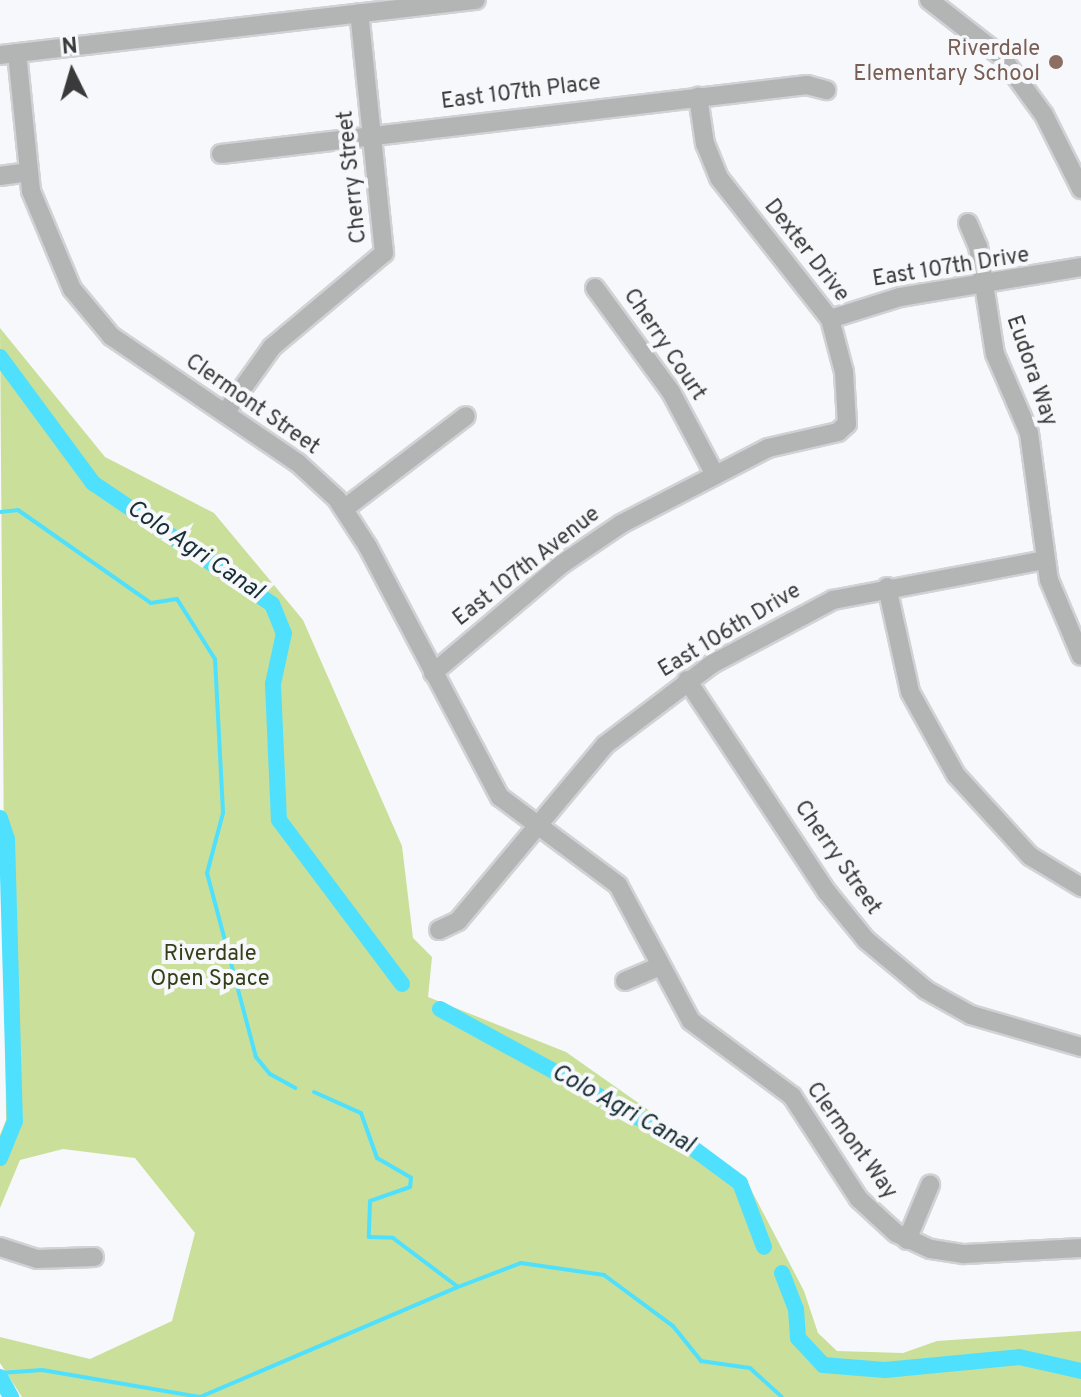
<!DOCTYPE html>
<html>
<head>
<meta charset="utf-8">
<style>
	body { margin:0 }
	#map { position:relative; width:1081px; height:1397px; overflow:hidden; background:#f7f8fb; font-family:Overpass,sans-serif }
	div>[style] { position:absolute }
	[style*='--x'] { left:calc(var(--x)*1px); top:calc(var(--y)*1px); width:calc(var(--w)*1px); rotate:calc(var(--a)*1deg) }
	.green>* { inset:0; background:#cadf9a }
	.stream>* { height:4px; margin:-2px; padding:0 2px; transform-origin:2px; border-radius:2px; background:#4fe0fd }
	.canal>* { height:16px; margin:-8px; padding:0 8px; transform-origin:8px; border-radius:8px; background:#4fe0fd }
	.roads { filter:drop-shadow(2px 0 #d1d2d5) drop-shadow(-2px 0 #d1d2d5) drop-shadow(0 2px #d1d2d5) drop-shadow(0 -2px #d1d2d5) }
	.minor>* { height:18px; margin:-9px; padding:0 9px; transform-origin:9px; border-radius:9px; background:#b3b4b4 }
	.dots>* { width:22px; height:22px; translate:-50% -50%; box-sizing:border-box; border:4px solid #f7f8fb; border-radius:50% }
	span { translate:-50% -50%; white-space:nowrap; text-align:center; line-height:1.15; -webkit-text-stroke:8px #f7f8fb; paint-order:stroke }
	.education-label { font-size:22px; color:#785e54 }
	.right { translate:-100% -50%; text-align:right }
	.street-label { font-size:22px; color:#3a3a3b }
	.park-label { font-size:22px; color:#343f17 }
	.water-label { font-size:24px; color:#172e34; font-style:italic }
	.north { position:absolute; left:32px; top:32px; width:80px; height:80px; -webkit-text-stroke:6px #f7f8fb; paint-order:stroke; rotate:355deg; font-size:22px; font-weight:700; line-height:32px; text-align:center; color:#3a3a3b }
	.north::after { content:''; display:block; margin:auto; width:28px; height:36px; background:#3a3a3b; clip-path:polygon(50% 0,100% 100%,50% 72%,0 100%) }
</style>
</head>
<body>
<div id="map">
	<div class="green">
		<div style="clip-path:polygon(0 328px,105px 457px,214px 513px,303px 620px,402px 846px,413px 938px,432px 957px,428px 997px,566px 1052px,745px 1178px,804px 1291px,818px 1333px,837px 1351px,903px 1353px,937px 1341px,1081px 1331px,1081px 1397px,22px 1397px,0 1363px,0 1337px,90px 1359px,172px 1321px,195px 1233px,135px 1158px,63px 1149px,20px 1160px,0 1208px,0 1135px,6px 1120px)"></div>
	</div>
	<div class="stream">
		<div style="--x:0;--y:512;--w:18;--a:-6"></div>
		<div style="--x:18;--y:510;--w:162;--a:35"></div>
		<div style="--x:151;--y:603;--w:26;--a:-9"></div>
		<div style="--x:177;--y:599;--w:71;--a:57.7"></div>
		<div style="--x:215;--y:659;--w:154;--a:87"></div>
		<div style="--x:223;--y:813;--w:62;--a:104.9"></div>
		<div style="--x:207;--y:873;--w:190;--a:75.1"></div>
		<div style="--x:256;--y:1057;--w:22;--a:51"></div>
		<div style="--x:270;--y:1074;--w:29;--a:29"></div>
		<div style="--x:314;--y:1092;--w:51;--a:24.1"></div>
		<div style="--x:361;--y:1113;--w:48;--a:70.4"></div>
		<div style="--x:377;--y:1158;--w:39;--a:30"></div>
		<div style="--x:411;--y:1178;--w:9;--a:96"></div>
		<div style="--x:410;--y:1187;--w:42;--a:160.7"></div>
		<div style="--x:370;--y:1201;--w:36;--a:92"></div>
		<div style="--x:369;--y:1237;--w:24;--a:2"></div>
		<div style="--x:393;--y:1238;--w:81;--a:37"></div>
		<div style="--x:458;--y:1287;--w:67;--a:-20.9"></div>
		<div style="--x:521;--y:1263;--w:84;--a:8.2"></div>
		<div style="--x:604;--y:1275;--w:86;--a:36.5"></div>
		<div style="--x:673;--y:1326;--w:45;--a:51.3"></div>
		<div style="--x:701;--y:1361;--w:49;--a:8.1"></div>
		<div style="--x:750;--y:1368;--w:43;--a:42.2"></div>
		<div style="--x:0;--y:1373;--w:42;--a:-4.1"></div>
		<div style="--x:42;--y:1370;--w:160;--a:9.7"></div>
		<div style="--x:200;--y:1397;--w:280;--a:-23.1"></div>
	</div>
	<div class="canal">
		<div style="--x:0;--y:357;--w:157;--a:53.6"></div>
		<div style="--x:93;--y:483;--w:216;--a:34.1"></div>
		<div style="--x:272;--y:604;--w:31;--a:68"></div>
		<div style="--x:284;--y:633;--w:52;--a:102.2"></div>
		<div style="--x:273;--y:684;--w:136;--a:87.5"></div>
		<div style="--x:279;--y:820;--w:205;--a:53.1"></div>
		<div style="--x:0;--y:818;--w:22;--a:72"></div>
		<div style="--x:7;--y:839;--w:282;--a:88.4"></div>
		<div style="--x:15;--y:1121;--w:40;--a:112"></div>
		<div style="--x:440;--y:1009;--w:285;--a:28.7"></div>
		<div style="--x:690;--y:1146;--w:62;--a:36.5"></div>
		<div style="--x:740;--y:1183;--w:68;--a:69.4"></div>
		<div style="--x:782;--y:1273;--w:39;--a:69"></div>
		<div style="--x:796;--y:1309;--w:29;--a:86"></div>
		<div style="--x:798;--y:1338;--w:37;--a:47"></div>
		<div style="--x:823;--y:1365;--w:62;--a:4.6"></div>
		<div style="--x:885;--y:1370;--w:135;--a:-5.5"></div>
		<div style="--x:1019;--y:1357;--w:64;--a:12.7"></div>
		<div style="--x:0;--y:1377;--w:23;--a:61"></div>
	</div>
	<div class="roads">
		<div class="minor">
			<div style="--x:929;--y:0;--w:91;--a:37.9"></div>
			<div style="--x:1001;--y:56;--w:73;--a:53.9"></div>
			<div style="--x:1044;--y:115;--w:83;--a:63.4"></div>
			<div style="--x:17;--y:53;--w:139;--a:84.2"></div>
			<div style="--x:31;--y:191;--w:106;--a:67.3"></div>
			<div style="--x:72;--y:289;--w:61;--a:50.3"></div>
			<div style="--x:111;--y:336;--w:226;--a:34.2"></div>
			<div style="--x:298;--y:463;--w:53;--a:42.7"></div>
			<div style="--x:337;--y:499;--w:57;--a:57.1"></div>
			<div style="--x:368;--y:547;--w:283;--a:62.2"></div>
			<div style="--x:500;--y:797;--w:147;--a:36.7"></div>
			<div style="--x:618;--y:885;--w:154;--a:61.8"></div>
			<div style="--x:691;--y:1021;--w:126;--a:36.6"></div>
			<div style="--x:792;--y:1096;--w:123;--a:57"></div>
			<div style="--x:859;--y:1199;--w:50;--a:42.6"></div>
			<div style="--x:896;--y:1233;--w:38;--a:25"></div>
			<div style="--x:931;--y:1249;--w:33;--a:9"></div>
			<div style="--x:964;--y:1254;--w:117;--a:-2.9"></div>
			<div style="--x:0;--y:55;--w:479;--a:-6.6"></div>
			<div style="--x:221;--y:154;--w:590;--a:-6.72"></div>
			<div style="--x:807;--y:85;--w:20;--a:15"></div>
			<div style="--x:0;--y:176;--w:29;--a:-8"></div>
			<div style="--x:968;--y:223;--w:25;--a:67"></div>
			<div style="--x:978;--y:246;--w:109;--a:81.1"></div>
			<div style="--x:995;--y:354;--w:86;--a:66.7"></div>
			<div style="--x:1029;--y:433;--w:148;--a:82.3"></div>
			<div style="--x:1049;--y:580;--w:82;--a:67.2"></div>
			<div style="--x:595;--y:288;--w:129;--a:53.8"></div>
			<div style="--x:671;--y:392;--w:92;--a:62"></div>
			<div style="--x:830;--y:319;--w:73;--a:-17.4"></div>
			<div style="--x:900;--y:297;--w:183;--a:-9.4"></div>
			<div style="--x:225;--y:413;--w:81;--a:-54.5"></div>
			<div style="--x:272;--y:347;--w:146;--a:-40"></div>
			<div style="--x:384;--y:253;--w:241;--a:-95.9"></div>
			<div style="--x:344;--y:509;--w:153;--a:-37.3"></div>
			<div style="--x:887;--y:587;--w:107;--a:77.6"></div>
			<div style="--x:910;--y:692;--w:95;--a:61"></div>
			<div style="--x:956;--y:775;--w:110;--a:47.6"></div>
			<div style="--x:1030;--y:856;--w:60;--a:31.3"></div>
			<div style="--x:433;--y:673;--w:169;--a:-40.2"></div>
			<div style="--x:562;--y:564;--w:71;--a:-34.1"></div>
			<div style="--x:621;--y:524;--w:165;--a:-27.3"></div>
			<div style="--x:768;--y:448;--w:72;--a:-12.9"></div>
			<div style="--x:838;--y:432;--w:12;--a:-42"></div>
			<div style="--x:847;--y:424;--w:52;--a:-93.3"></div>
			<div style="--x:844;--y:372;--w:55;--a:-104.8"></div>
			<div style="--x:830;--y:319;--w:179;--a:-128.2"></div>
			<div style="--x:719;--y:178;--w:37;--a:-112"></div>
			<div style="--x:705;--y:144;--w:48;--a:-98.5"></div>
			<div style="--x:687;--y:680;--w:254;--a:56.6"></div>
			<div style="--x:827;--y:892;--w:62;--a:50.9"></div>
			<div style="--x:866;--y:940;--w:78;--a:39.8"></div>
			<div style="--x:926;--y:990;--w:51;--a:29.1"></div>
			<div style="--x:971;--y:1015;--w:115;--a:16.2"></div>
			<div style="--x:439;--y:930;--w:21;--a:-25"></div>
			<div style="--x:458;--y:921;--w:229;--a:-50.1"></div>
			<div style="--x:605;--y:745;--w:134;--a:-37.1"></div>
			<div style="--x:712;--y:664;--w:137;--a:-27.9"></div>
			<div style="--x:833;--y:600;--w:216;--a:-10.7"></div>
			<div style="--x:625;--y:981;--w:39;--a:-23"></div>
			<div style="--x:907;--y:1240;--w:60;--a:-67.3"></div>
			<div style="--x:0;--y:1247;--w:39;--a:18"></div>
			<div style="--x:37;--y:1259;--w:57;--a:-2"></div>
		</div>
	</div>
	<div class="dots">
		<div style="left:1056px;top:62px;background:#8d6e63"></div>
	</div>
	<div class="education-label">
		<span class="right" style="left:1040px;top:62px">Riverdale<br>Elementary School</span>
	</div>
	<div class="street-label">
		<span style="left:521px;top:93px;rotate:-7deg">East 107th Place</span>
		<span style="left:353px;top:177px;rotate:-96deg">Cherry Street</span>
		<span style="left:806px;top:251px;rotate:52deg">Dexter Drive</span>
		<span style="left:951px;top:268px;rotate:-9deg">East 107th Drive</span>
		<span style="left:664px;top:345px;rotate:56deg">Cherry Court</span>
		<span style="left:1031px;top:371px;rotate:71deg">Eudora Way</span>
		<span style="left:252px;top:405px;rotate:35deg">Clermont Street</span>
		<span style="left:527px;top:567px;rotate:-38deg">East 107th Avenue</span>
		<span style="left:730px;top:631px;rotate:-31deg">East 106th Drive</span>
		<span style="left:837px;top:858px;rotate:55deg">Cherry Street</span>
		<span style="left:851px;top:1141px;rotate:54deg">Clermont Way</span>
	</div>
	<div class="park-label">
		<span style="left:210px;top:967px">Riverdale<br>Open Space</span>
	</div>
	<div class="water-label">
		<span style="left:194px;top:551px;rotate:34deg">Colo Agri Canal</span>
		<span style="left:622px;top:1110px;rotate:29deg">Colo Agri Canal</span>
	</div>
	<div class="north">N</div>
</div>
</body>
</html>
